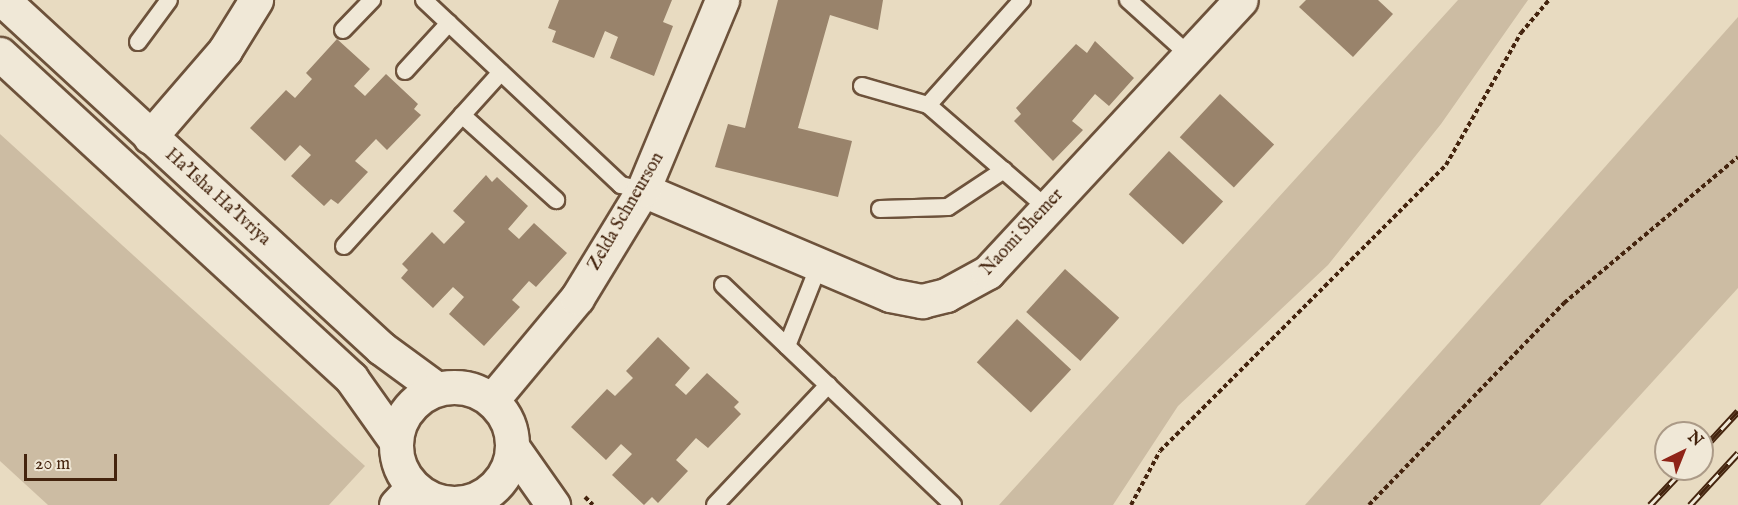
<!DOCTYPE html>
<html>
<head>
<meta charset="utf-8">
<style>
	body { margin:0 }
	#map { position:relative; width:1738px; height:505px; overflow:hidden; background:#e8dbc1; font-family:"IM FELL English",serif }
	div>[style] { position:absolute }
	[style*='--x'] { left:calc(var(--x)*1px); top:calc(var(--y)*1px); width:calc(var(--w)*1px); rotate:calc(var(--a)*1deg) }
	.green>* { inset:0; background:#ccbca3 }
	.building>* { inset:0; background:#99836b; transform-origin:0 0 }
	.path>* { height:4px; margin-top:-2px; transform-origin:0; background:repeating-linear-gradient(90deg,#44240e 0 4.5px,transparent 0 7.5px) }
	.roads { filter:drop-shadow(2px 0 #6d523b) drop-shadow(-2px 0 #6d523b) drop-shadow(0 2px #6d523b) drop-shadow(0 -2px #6d523b) }
	.service>* { height:16px; margin:-8px; padding:0 8px; transform-origin:8px; border-radius:8px; background:#f0e8d7 }
	.minor>* { height:33px; margin:-16.5px; padding:0 16.5px; transform-origin:16.5px; border-radius:16.5px; background:#f0e8d7 }
	.tertiary>* { height:33px; margin:-16.5px; padding:0 16.5px; transform-origin:16.5px; border-radius:16.5px; background:#f0e8d7 }
	.tertiary>.ring { margin:-16.5px; padding:0; box-sizing:content-box; background:none; border:33px solid #f0e8d7; border-radius:50% }
	.rail>* { height:7px; margin-top:-3.5px; transform-origin:0; background:repeating-linear-gradient(90deg,#f0e8d7 0 14px,#44240e 0 28px); box-sizing:border-box; border-block:2px solid #44240e }
	span { translate:-50% -50%; white-space:nowrap; text-align:center; line-height:1.15; -webkit-text-stroke:5px #f0e8d7; paint-order:stroke }
	.street-label { font-size:18px; color:#44240e }
	.north { position:absolute; left:1654px; top:421px; width:60px; height:60px; box-sizing:border-box; background:#f0e8d7; border:2px solid #ab9a87; border-radius:50%; rotate:43deg; font-size:16px; font-weight:700; line-height:24px; text-align:center; color:#44240e }
	.north::after { content:''; display:block; margin:auto; width:21px; height:27px; background:#8f2418; clip-path:polygon(50% 0,100% 100%,50% 72%,0 100%) }
	.scale { position:absolute; left:24px; top:454px; width:93px; height:27px; box-sizing:border-box; border:3px solid #44240e; border-top:0; padding-left:8px; font-size:18px; line-height:21px; white-space:nowrap; color:#44240e; -webkit-text-stroke:4px #f0e8d7; paint-order:stroke }
</style>
</head>
<body>
<div id="map">
	<div class="green">
		<div style="clip-path:polygon(1458px 0,1528px 0,1441px 124px,1328px 265px,1178px 406px,1113px 505px,999px 505px)"></div>
		<div style="clip-path:polygon(1738px 17px,1738px 288px,1540px 505px,1305px 505px)"></div>
		<div style="clip-path:polygon(0 134px,365px 466px,329px 505px,48px 505px,0 461px)"></div>
	</div>
	<div class="building">
		<div style="clip-path:polygon(559px 0,672px 0,663px 22px,673px 26px,654px 76px,610px 58px,618px 37px,605px 31px,594px 58px,552px 42px,556px 31px,548px 28px)"></div>
		<div style="clip-path:polygon(778px 0,883px 0,878px 30px,830px 15px,798px 128px,852px 141px,838px 197px,715px 167px,728px 124px,745px 128px)"></div>
		<div style="clip-path:polygon(1306px 0,1378px 0,1393px 14px,1353px 57px,1299px 7px)"></div>
		<div style="clip-path:polygon(337px 39px,370px 69px,354px 86px,365px 96px,386px 74px,418px 104px,414px 109px,421px 115px,387px 150px,376px 139px,355px 161px,368px 172px,338px 204px,331px 199px,324px 206px,291px 176px,311px 155px,300px 145px,285px 161px,250px 128px,286px 90px,295px 98px,312px 79px,306px 73px)"></div>
		<div style="clip-path:polygon(1095px 41px,1134px 78px,1109px 106px,1095px 94px,1072px 121px,1083px 130px,1053px 161px,1014px 121px,1021px 114px,1016px 108px,1076px 44px,1087px 53px)"></div>
		<div style="left:1220px;top:94px;width:74px;height:59px;rotate:43deg"></div>
		<div style="left:1169px;top:151px;width:74px;height:59px;rotate:43deg"></div>
		<div style="clip-path:polygon(486px 175px,492px 182px,497px 177px,528px 206px,508px 229px,519px 239px,534px 223px,567px 253px,536px 287px,529px 281px,512px 300px,520px 307px,484px 346px,449px 314px,464px 297px,453px 287px,433px 308px,401px 278px,408px 270px,402px 264px,432px 232px,444px 244px,465px 222px,453px 211px)"></div>
		<div style="left:1065px;top:269px;width:73px;height:58px;rotate:42deg"></div>
		<div style="left:1017px;top:319px;width:74px;height:59px;rotate:43deg"></div>
		<div style="clip-path:polygon(658px 337px,690px 368px,675px 385px,686px 395px,707px 373px,739px 402px,734px 407px,741px 414px,708px 448px,696px 438px,676px 460px,688px 471px,658px 503px,652px 497px,644px 505px,612px 475px,632px 454px,621px 444px,606px 460px,571px 427px,607px 389px,615px 396px,633px 378px,626px 371px)"></div>
	</div>
	<div class="path">
		<div style="--x:585;--y:497;--w:11;--a:45"></div>
		<div style="--x:1131;--y:505;--w:61;--a:-61.8"></div>
		<div style="--x:1160;--y:451;--w:404;--a:-45"></div>
		<div style="--x:1446;--y:165;--w:152;--a:-60.4"></div>
		<div style="--x:1521;--y:33;--w:43;--a:-49.7"></div>
		<div style="--x:1369;--y:505;--w:281;--a:-46"></div>
		<div style="--x:1564;--y:303;--w:227;--a:-40"></div>
	</div>
	<div class="roads">
		<div class="service">
			<div style="--x:424;--y:0;--w:270;--a:43.2"></div>
			<div style="--x:621;--y:185;--w:23;--a:13"></div>
			<div style="--x:1022;--y:0;--w:141;--a:131.8"></div>
			<div style="--x:928;--y:105;--w:157;--a:40.9"></div>
			<div style="--x:1128;--y:0;--w:82;--a:42"></div>
			<div style="--x:343;--y:30;--w:42;--a:-46"></div>
			<div style="--x:138;--y:42;--w:52;--a:-53.6"></div>
			<div style="--x:405;--y:71;--w:65;--a:-47.5"></div>
			<div style="--x:862;--y:86;--w:69;--a:16.1"></div>
			<div style="--x:462;--y:115;--w:127;--a:42.1"></div>
			<div style="--x:880;--y:209;--w:68;--a:-1.7"></div>
			<div style="--x:948;--y:207;--w:67;--a:-33.5"></div>
			<div style="--x:344;--y:246;--w:234;--a:-47.9"></div>
			<div style="--x:723;--y:285;--w:318;--a:43.7"></div>
			<div style="--x:787;--y:346;--w:87;--a:-68.4"></div>
			<div style="--x:715;--y:505;--w:165;--a:-46.7"></div>
		</div>
		<div class="minor">
			<div style="--x:150;--y:137;--w:115;--a:-49.2"></div>
			<div style="--x:225;--y:50;--w:59;--a:-58.2"></div>
			<div style="--x:643;--y:190;--w:268;--a:23"></div>
			<div style="--x:890;--y:295;--w:33;--a:11"></div>
			<div style="--x:922;--y:301;--w:25;--a:-14"></div>
			<div style="--x:946;--y:295;--w:48;--a:-28.7"></div>
			<div style="--x:988;--y:272;--w:371;--a:-47.1"></div>
			<div style="--x:492;--y:400;--w:133;--a:-50.2"></div>
			<div style="--x:577;--y:298;--w:127;--a:-58.6"></div>
			<div style="--x:643;--y:190;--w:206;--a:-67.4"></div>
			<div style="--x:396;--y:505;--w:25;--a:-47"></div>
		</div>
		<div class="tertiary">
			<div style="--x:3;--y:0;--w:514;--a:42.63"></div>
			<div style="--x:381;--y:348;--w:69;--a:36.2"></div>
			<div style="--x:0;--y:54;--w:478;--a:42.7"></div>
			<div style="--x:351;--y:378;--w:76;--a:54.6"></div>
			<div class="ring" style="left:396px;top:387px;width:83px;height:83px"></div>
			<div style="--x:513;--y:448;--w:70;--a:54.9"></div>
		</div>
	</div>
	<div class="rail">
		<div style="--x:1702;--y:450;--w:53;--a:-47.3"></div>
		<div style="--x:1650;--y:505;--w:50;--a:-46.6"></div>
		<div style="--x:1690;--y:505;--w:71;--a:-47.3"></div>
	</div>
	<div class="street-label">
		<span style="left:217px;top:198px;rotate:42deg">Ha'Isha Ha'Ivriya</span>
		<span style="left:627px;top:212px;rotate:-60deg">Zelda Schneurson</span>
		<span style="left:1023px;top:233px;rotate:-47deg">Naomi Shemer</span>
	</div>
	<div class="north">N</div>
	<div class="scale">20 m</div>
</div>
</body>
</html>
